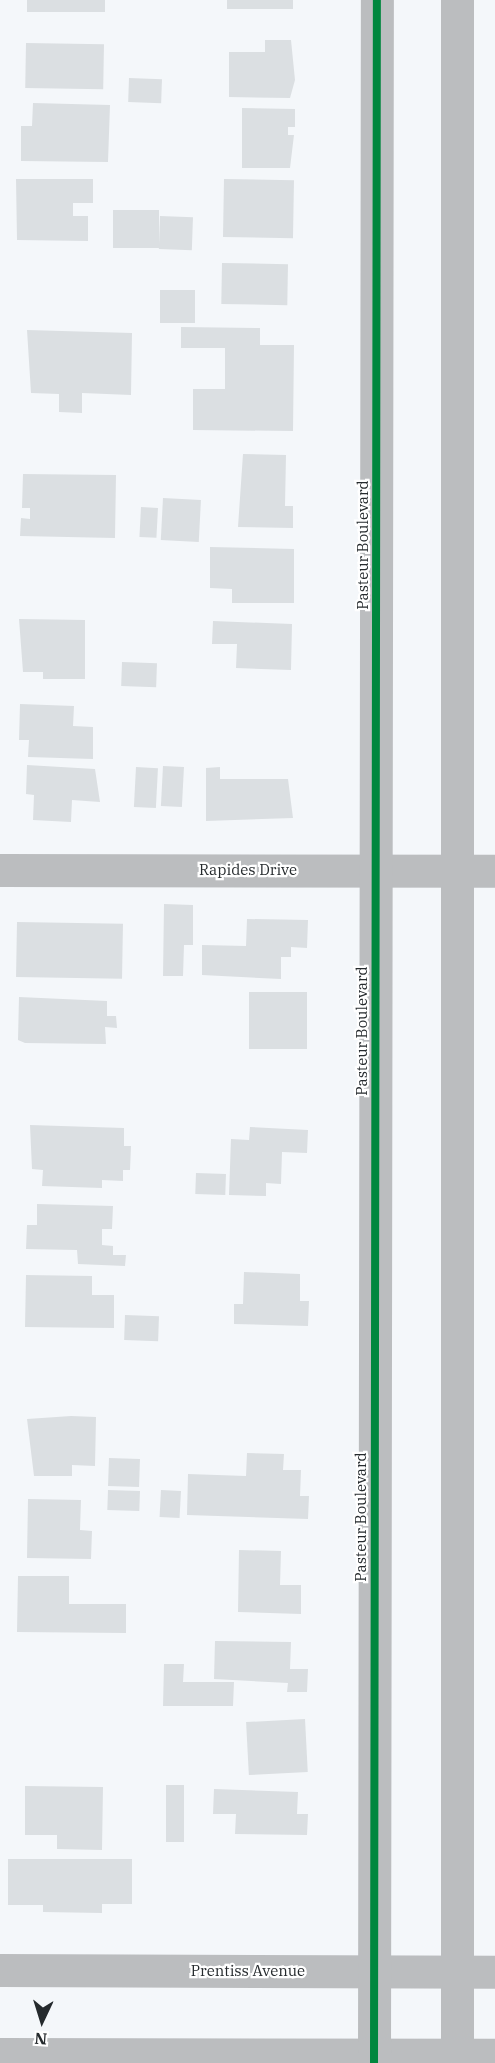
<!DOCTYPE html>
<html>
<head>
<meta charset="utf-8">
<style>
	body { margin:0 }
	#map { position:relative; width:495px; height:2063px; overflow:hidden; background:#f4f7fa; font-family:"IBM Plex Serif",serif }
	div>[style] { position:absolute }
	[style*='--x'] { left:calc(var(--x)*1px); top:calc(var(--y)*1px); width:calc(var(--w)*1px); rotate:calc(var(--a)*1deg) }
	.building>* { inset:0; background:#dbdfe2; transform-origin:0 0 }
	.minor>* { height:33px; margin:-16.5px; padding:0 16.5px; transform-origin:16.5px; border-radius:16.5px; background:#bbbdbf }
	.cycleway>* { height:8px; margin:-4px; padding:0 4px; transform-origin:4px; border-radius:4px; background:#00873e }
	span { translate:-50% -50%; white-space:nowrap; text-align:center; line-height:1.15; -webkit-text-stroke:4.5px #fff; paint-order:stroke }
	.street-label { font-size:15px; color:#252a2d }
	.north { position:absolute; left:12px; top:1991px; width:60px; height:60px; -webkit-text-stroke:4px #fff; paint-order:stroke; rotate:184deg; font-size:16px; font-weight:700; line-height:24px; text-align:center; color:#252a2d }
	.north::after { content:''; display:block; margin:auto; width:21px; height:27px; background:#252a2d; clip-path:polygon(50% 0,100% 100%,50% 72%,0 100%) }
</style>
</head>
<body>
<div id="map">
	<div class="building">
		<div style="left:27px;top:0;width:78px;height:12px"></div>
		<div style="left:227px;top:0;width:66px;height:9px"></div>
		<div style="clip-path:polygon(265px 40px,291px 40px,295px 80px,290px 98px,229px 97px,229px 52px,265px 52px)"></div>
		<div style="left:26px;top:43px;width:78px;height:45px;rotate:1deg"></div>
		<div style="left:129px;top:78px;width:33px;height:24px;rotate:2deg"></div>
		<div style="clip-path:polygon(33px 103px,110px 105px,108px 162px,21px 161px,21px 126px,32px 126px)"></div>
		<div style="clip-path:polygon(242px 108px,295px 109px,295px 127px,288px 127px,288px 135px,294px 135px,290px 168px,242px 168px)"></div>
		<div style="clip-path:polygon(16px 179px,93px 179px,93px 203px,73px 203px,73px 216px,88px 216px,88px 241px,17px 240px)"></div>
		<div style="left:224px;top:179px;width:70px;height:58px;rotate:1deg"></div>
		<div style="left:113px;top:210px;width:46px;height:38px"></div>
		<div style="left:160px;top:216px;width:33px;height:33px;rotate:2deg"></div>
		<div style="left:222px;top:263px;width:66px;height:41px;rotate:1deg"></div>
		<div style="left:160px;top:290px;width:35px;height:33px"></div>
		<div style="clip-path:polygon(181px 327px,260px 328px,260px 345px,294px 345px,293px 431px,193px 430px,193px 389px,225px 389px,225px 348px,181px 348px)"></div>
		<div style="clip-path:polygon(27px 330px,132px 333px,131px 395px,82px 393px,82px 413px,59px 412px,59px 394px,31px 393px)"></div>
		<div style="clip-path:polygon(243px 454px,286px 455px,285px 506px,293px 506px,293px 528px,238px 527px)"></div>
		<div style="clip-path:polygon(23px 474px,116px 475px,115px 538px,20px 536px,21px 518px,30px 519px,30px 508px,22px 508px)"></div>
		<div style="left:163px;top:498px;width:38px;height:42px;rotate:3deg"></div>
		<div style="left:141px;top:507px;width:17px;height:30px;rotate:3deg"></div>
		<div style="clip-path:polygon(210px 547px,294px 549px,294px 603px,232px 603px,232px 589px,210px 588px)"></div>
		<div style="clip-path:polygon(19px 619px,85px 620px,85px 679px,43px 679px,43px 672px,23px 672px)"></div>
		<div style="clip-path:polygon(213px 621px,292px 624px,291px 670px,236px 668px,237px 644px,212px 644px)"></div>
		<div style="left:122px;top:662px;width:35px;height:24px;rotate:2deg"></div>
		<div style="clip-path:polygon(20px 704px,74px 706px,73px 726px,93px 727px,93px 759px,28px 757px,29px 740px,19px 740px)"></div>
		<div style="clip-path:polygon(27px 765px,95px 769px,100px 802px,72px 800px,71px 822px,33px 820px,34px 795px,26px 794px)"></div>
		<div style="left:163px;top:766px;width:21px;height:40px;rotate:3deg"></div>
		<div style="left:136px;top:767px;width:22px;height:40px;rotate:3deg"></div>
		<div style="clip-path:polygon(220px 767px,220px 779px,288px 779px,293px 818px,206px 821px,206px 768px)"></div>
		<div style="clip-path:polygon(164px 904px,193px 905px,193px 945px,184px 945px,183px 976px,163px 976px)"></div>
		<div style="clip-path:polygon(247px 919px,308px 920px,307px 948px,291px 947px,291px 957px,281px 957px,281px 979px,202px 975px,202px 945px,246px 946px)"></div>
		<div style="left:17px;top:922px;width:106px;height:55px;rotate:1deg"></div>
		<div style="left:307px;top:992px;width:57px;height:58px;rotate:90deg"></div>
		<div style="clip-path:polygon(19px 997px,107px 1001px,107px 1016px,116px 1016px,117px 1028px,105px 1027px,106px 1044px,25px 1043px,18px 1040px)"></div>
		<div style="clip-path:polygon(30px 1125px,124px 1128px,124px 1146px,131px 1146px,130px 1170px,123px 1170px,123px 1181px,102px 1180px,102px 1188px,42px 1186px,43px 1170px,32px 1169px)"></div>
		<div style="clip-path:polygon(250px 1127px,308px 1130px,307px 1153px,282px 1152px,281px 1184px,266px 1183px,266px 1196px,229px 1195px,231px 1139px,249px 1140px)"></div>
		<div style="left:196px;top:1173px;width:30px;height:21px;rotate:2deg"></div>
		<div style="clip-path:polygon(37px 1204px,113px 1206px,112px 1229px,102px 1229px,102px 1245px,113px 1246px,113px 1255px,126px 1255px,125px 1266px,78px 1264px,77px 1250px,26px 1249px,27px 1225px,37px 1225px)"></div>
		<div style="clip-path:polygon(244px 1272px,300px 1274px,300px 1301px,309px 1301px,308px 1326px,234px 1324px,234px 1304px,243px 1304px)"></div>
		<div style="clip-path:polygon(26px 1275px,92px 1276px,92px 1295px,114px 1295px,114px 1328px,25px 1327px)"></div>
		<div style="left:125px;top:1315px;width:34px;height:25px;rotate:2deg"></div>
		<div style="clip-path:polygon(71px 1416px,96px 1417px,95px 1466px,72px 1465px,72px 1476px,34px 1476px,27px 1419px)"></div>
		<div style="clip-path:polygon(247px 1453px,284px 1454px,283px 1470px,301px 1470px,300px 1496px,309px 1496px,308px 1519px,187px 1515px,188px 1474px,246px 1476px)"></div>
		<div style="left:109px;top:1458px;width:31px;height:28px;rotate:2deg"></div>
		<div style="left:108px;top:1490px;width:32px;height:20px;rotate:2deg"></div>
		<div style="left:161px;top:1490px;width:20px;height:27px;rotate:3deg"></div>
		<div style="clip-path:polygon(28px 1499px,81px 1500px,80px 1530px,92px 1531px,91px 1559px,27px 1558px)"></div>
		<div style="clip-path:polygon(239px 1550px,281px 1551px,280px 1585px,301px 1585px,301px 1614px,238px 1612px)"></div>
		<div style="clip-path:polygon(18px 1576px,69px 1576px,69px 1604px,126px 1604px,126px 1633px,17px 1632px)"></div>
		<div style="clip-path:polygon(215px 1641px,291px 1642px,290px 1669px,308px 1669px,307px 1692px,287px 1692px,288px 1683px,214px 1679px)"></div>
		<div style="clip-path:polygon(164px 1664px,184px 1664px,183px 1682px,234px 1682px,233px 1706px,163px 1706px)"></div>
		<div style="left:305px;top:1719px;width:53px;height:59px;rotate:87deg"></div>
		<div style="left:166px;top:1785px;width:18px;height:57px"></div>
		<div style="clip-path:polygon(25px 1786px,103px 1787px,102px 1850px,57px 1849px,57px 1835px,25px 1835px)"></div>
		<div style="clip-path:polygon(214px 1789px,298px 1792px,297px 1814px,308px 1814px,307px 1835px,235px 1834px,236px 1814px,213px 1814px)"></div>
		<div style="clip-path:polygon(8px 1859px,132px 1859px,132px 1904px,102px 1904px,102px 1913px,43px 1912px,43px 1905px,8px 1905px)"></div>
	</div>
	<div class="minor">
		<div style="--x:0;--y:870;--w:495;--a:0.1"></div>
		<div style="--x:0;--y:1970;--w:495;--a:0.2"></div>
		<div style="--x:0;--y:2054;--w:495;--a:0.1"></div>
		<div style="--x:374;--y:2063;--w:2063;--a:-89.92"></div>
		<div style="--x:457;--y:2063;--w:2063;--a:-90"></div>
	</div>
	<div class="cycleway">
		<div style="--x:374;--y:2063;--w:2063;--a:-89.92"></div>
	</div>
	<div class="street-label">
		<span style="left:363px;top:545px;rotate:-90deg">Pasteur Boulevard</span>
		<span style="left:248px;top:870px">Rapides Drive</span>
		<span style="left:362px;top:1031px;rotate:-90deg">Pasteur Boulevard</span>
		<span style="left:361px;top:1517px;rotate:-90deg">Pasteur Boulevard</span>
		<span style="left:248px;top:1971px">Prentiss Avenue</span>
	</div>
	<div class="north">N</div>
</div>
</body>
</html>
